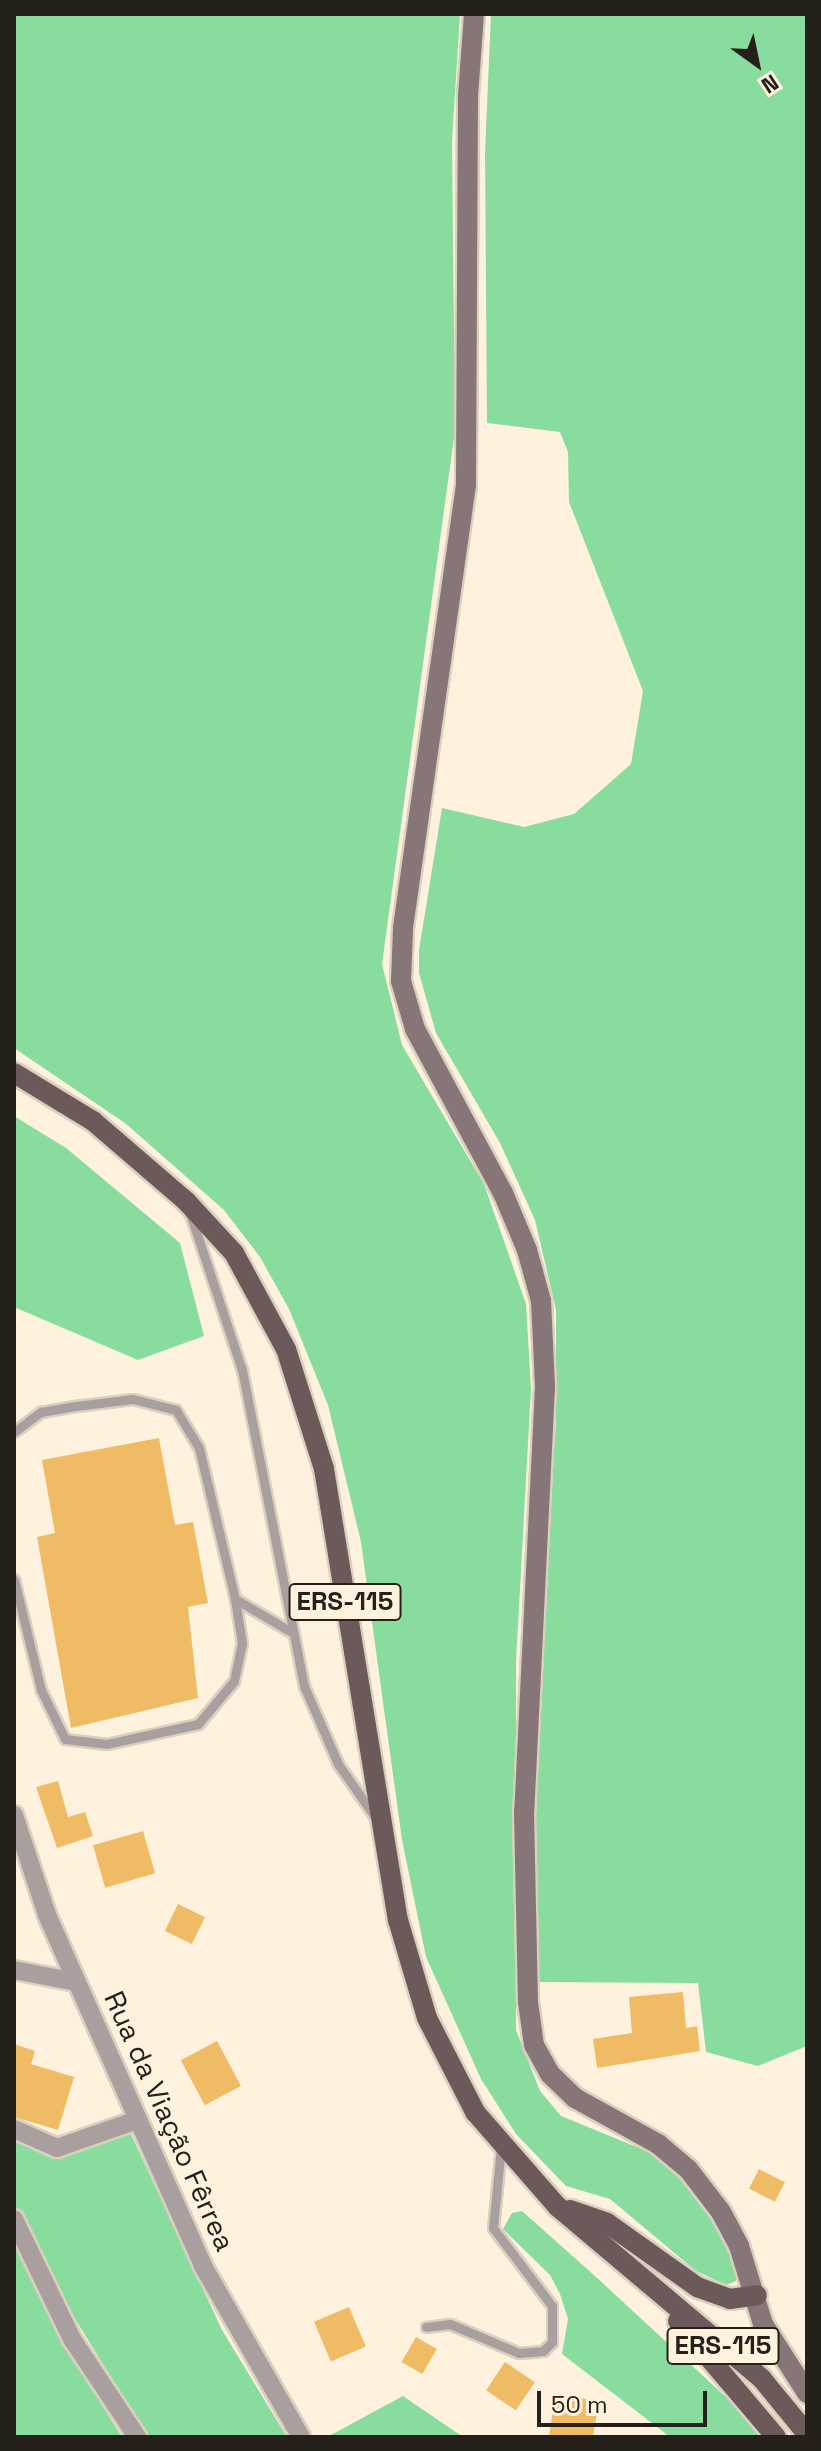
<!DOCTYPE html>
<html>
<head>
<meta charset="utf-8">
<style>
	body { margin:0 }
	#map { position:relative; width:821px; height:2451px; overflow:hidden; background:#fef2df; font-family:"Space Grotesk",sans-serif }
	div>[style] { position:absolute }
	[style*='--x'] { left:calc(var(--x)*1px); top:calc(var(--y)*1px); width:calc(var(--w)*1px); rotate:calc(var(--a)*1deg) }
	.forest>* { inset:0; background:#87dc9e }
	.building>* { inset:0; background:#efbc65; transform-origin:0 0 }
	.roads { filter:drop-shadow(2px 0 #dbd0bf) drop-shadow(-2px 0 #dbd0bf) drop-shadow(0 2px #dbd0bf) drop-shadow(0 -2px #dbd0bf) }
	.service>* { height:9px; margin:-4.5px; padding:0 4.5px; transform-origin:4.5px; border-radius:4.5px; background:#aa9f9f }
	.minor>* { height:18px; margin:-9px; padding:0 9px; transform-origin:9px; border-radius:9px; background:#aa9f9f }
	.secondary>* { height:20px; margin:-10px; padding:0 10px; transform-origin:10px; border-radius:10px; background:#867677 }
	.primary>* { height:20px; margin:-10px; padding:0 10px; transform-origin:10px; border-radius:10px; background:#6c595a }
	span { translate:-50% -50%; white-space:nowrap; text-align:center; line-height:1.15; -webkit-text-stroke:6px #fef2df; paint-order:stroke }
	.shield-label span { padding:2px 6px; background:#fef2df; border:2px solid; border-radius:6px; -webkit-text-stroke-width:0 }
	.shield-label { font-size:26px; color:#252019; font-weight:700 }
	.street-label { font-size:28px; color:#252019 }
	.frame { position:absolute; inset:0; border:16px solid #252019; pointer-events:none }
	.north { position:absolute; left:717px; top:24px; width:80px; height:80px; -webkit-text-stroke:6px #fef2df; paint-order:stroke; rotate:147deg; font-size:22px; font-weight:700; line-height:32px; text-align:center; color:#252019 }
	.north::after { content:''; display:block; margin:auto; width:28px; height:36px; background:#252019; clip-path:polygon(50% 0,100% 100%,50% 72%,0 100%) }
	.scale { position:absolute; left:537px; top:2391px; width:170px; height:36px; box-sizing:border-box; border:4px solid #252019; border-top:0; padding-left:10px; font-size:24px; line-height:28px; white-space:nowrap; color:#252019; -webkit-text-stroke:6px #fef2df; paint-order:stroke }
</style>
</head>
<body>
<div id="map">
	<div class="forest">
		<div style="clip-path:polygon(14px 14px,460px 14px,452px 141px,455px 430px,382px 964px,402px 1045px,484px 1184px,526px 1304px,531px 1389px,516px 1661px,516px 2030px,540px 2091px,561px 2116px,649px 2152px,681px 2177px,716px 2219px,739px 2270px,736px 2281px,726px 2285px,696px 2271px,610px 2199px,566px 2186px,516px 2134px,481px 2079px,426px 1957px,402px 1840px,361px 1542px,328px 1405px,289px 1309px,260px 1257px,224px 1210px,125px 1123px,14px 1048px)"></div>
		<div style="clip-path:polygon(491px 14px,807px 14px,807px 2046px,758px 2066px,706px 2052px,698px 1983px,536px 1982px,536px 1732px,556px 1421px,556px 1310px,535px 1220px,500px 1143px,436px 1033px,419px 973px,419px 950px,442px 808px,524px 827px,574px 814px,631px 764px,643px 691px,569px 502px,568px 452px,560px 432px,487px 423px,485px 152px)"></div>
		<div style="clip-path:polygon(14px 1116px,66px 1148px,180px 1243px,204px 1336px,138px 1360px,14px 1307px)"></div>
		<div style="clip-path:polygon(129px 2130px,222px 2330px,287px 2437px,148px 2437px,51px 2280px,14px 2203px,14px 2135px,54px 2154px)"></div>
		<div style="clip-path:polygon(522px 2211px,595px 2276px,769px 2437px,670px 2437px,562px 2354px,568px 2319px,560px 2294px,550px 2275px,503px 2229px,512px 2213px)"></div>
		<div style="clip-path:polygon(14px 2240px,64px 2345px,122px 2437px,14px 2437px)"></div>
		<div style="clip-path:polygon(403px 2396px,463px 2437px,327px 2437px)"></div>
	</div>
	<div class="building">
		<div style="clip-path:polygon(159px 1438px,175px 1525px,193px 1522px,208px 1603px,188px 1607px,198px 1698px,71px 1728px,37px 1537px,55px 1533px,42px 1460px)"></div>
		<div style="clip-path:polygon(58px 1781px,68px 1817px,85px 1812px,93px 1836px,57px 1848px,36px 1787px)"></div>
		<div style="left:143px;top:1831px;width:44px;height:52px;rotate:74deg"></div>
		<div style="left:178px;top:1904px;width:30px;height:30px;rotate:26deg"></div>
		<div style="clip-path:polygon(683px 1992px,686px 2028px,697px 2026px,700px 2051px,597px 2068px,593px 2039px,632px 2033px,629px 1997px)"></div>
		<div style="left:217px;top:2041px;width:51px;height:41px;rotate:62deg"></div>
		<div style="clip-path:polygon(14px 2044px,35px 2051px,31px 2064px,74px 2077px,58px 2130px,14px 2117px)"></div>
		<div style="left:759px;top:2169px;width:29px;height:22px;rotate:27deg"></div>
		<div style="left:349px;top:2307px;width:43px;height:38px;rotate:67deg"></div>
		<div style="left:416px;top:2337px;width:24px;height:29px;rotate:30deg"></div>
		<div style="left:505px;top:2362px;width:36px;height:34px;rotate:34deg"></div>
		<div style="clip-path:polygon(555px 2394px,599px 2401px,593px 2437px,549px 2437px)"></div>
	</div>
	<div class="roads">
		<div class="service">
			<div style="--x:190;--y:1213;--w:165;--a:71.7"></div>
			<div style="--x:242;--y:1370;--w:322;--a:78.9"></div>
			<div style="--x:304;--y:1686;--w:85;--a:66.4"></div>
			<div style="--x:338;--y:1764;--w:68;--a:55.1"></div>
			<div style="--x:14;--y:1432;--w:34;--a:-37"></div>
			<div style="--x:41;--y:1412;--w:36;--a:-10"></div>
			<div style="--x:76;--y:1406;--w:57;--a:-7"></div>
			<div style="--x:133;--y:1399;--w:44;--a:14.3"></div>
			<div style="--x:176;--y:1410;--w:44;--a:58.8"></div>
			<div style="--x:199;--y:1448;--w:155;--a:76.6"></div>
			<div style="--x:235;--y:1599;--w:45;--a:81"></div>
			<div style="--x:242;--y:1643;--w:39;--a:102"></div>
			<div style="--x:234;--y:1681;--w:56;--a:129.9"></div>
			<div style="--x:198;--y:1724;--w:93;--a:167.6"></div>
			<div style="--x:107;--y:1744;--w:42;--a:-173.2"></div>
			<div style="--x:65;--y:1739;--w:55;--a:-116.1"></div>
			<div style="--x:41;--y:1690;--w:114;--a:-103.7"></div>
			<div style="--x:235;--y:1599;--w:67;--a:30.4"></div>
			<div style="--x:426;--y:2327;--w:24;--a:-7"></div>
			<div style="--x:450;--y:2324;--w:75;--a:22.8"></div>
			<div style="--x:519;--y:2353;--w:24;--a:-5"></div>
			<div style="--x:543;--y:2351;--w:13;--a:-45"></div>
			<div style="--x:552;--y:2342;--w:36;--a:-90"></div>
			<div style="--x:552;--y:2306;--w:98;--a:-127.1"></div>
			<div style="--x:493;--y:2228;--w:81;--a:-84.4"></div>
		</div>
		<div class="minor">
			<div style="--x:14;--y:1815;--w:105;--a:71.7"></div>
			<div style="--x:47;--y:1915;--w:384;--a:66"></div>
			<div style="--x:203;--y:2266;--w:197;--a:60.2"></div>
			<div style="--x:14;--y:1970;--w:63;--a:11"></div>
			<div style="--x:14;--y:2129;--w:47;--a:23.8"></div>
			<div style="--x:57;--y:2148;--w:85;--a:-19.3"></div>
			<div style="--x:14;--y:2219;--w:133;--a:64.2"></div>
			<div style="--x:72;--y:2339;--w:118;--a:56.4"></div>
		</div>
		<div class="secondary">
			<div style="--x:474;--y:14;--w:81;--a:94.2"></div>
			<div style="--x:468;--y:95;--w:390;--a:90.3"></div>
			<div style="--x:466;--y:485;--w:448;--a:98.1"></div>
			<div style="--x:403;--y:929;--w:52;--a:92.2"></div>
			<div style="--x:401;--y:981;--w:50;--a:73.7"></div>
			<div style="--x:415;--y:1029;--w:186;--a:61.8"></div>
			<div style="--x:503;--y:1193;--w:62;--a:67.2"></div>
			<div style="--x:527;--y:1250;--w:53;--a:74.6"></div>
			<div style="--x:541;--y:1301;--w:86;--a:87.3"></div>
			<div style="--x:545;--y:1387;--w:426;--a:92.8"></div>
			<div style="--x:524;--y:1812;--w:190;--a:88.8"></div>
			<div style="--x:528;--y:2002;--w:43;--a:82.1"></div>
			<div style="--x:534;--y:2045;--w:33;--a:61"></div>
			<div style="--x:550;--y:2074;--w:35;--a:44"></div>
			<div style="--x:575;--y:2098;--w:95;--a:29"></div>
			<div style="--x:658;--y:2144;--w:39;--a:40"></div>
			<div style="--x:688;--y:2169;--w:54;--a:52.5"></div>
			<div style="--x:721;--y:2212;--w:38;--a:62"></div>
			<div style="--x:739;--y:2246;--w:82;--a:72.9"></div>
			<div style="--x:763;--y:2324;--w:82;--a:57.5"></div>
		</div>
		<div class="primary">
			<div style="--x:14;--y:1073;--w:92;--a:31.3"></div>
			<div style="--x:93;--y:1121;--w:123;--a:40.7"></div>
			<div style="--x:186;--y:1201;--w:71;--a:47.3"></div>
			<div style="--x:234;--y:1253;--w:109;--a:61.6"></div>
			<div style="--x:286;--y:1349;--w:126;--a:72.4"></div>
			<div style="--x:324;--y:1469;--w:457;--a:80.7"></div>
			<div style="--x:398;--y:1920;--w:102;--a:73.5"></div>
			<div style="--x:427;--y:2018;--w:106;--a:62.9"></div>
			<div style="--x:475;--y:2112;--w:126;--a:48.9"></div>
			<div style="--x:558;--y:2207;--w:267;--a:40.1"></div>
			<div style="--x:762;--y:2379;--w:71;--a:50.7"></div>
			<div style="--x:570;--y:2210;--w:39;--a:19"></div>
			<div style="--x:607;--y:2223;--w:110;--a:35.4"></div>
			<div style="--x:697;--y:2287;--w:35;--a:20"></div>
			<div style="--x:730;--y:2299;--w:27;--a:-8"></div>
			<div style="--x:678;--y:2321;--w:152;--a:49.8"></div>
		</div>
	</div>
	<div class="shield-label">
		<span style="left:345px;top:1602px">ERS-115</span>
		<span style="left:723px;top:2346px">ERS-115</span>
	</div>
	<div class="street-label">
		<span style="left:170px;top:2121px;rotate:66deg">Rua da Viação Fêrrea</span>
	</div>
	<div class="frame"></div>
	<div class="north">N</div>
	<div class="scale">50 m</div>
</div>
</body>
</html>
